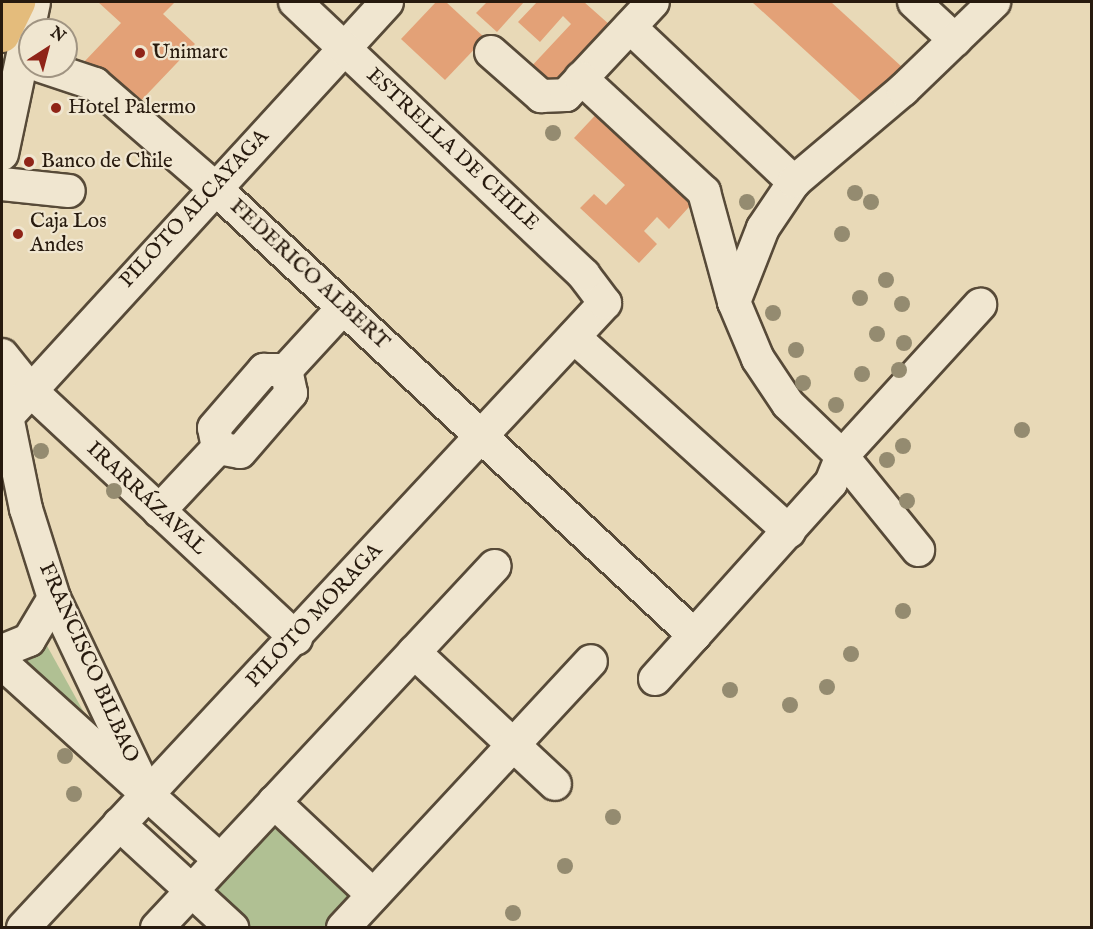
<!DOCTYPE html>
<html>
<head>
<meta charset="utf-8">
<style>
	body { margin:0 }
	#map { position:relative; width:1093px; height:929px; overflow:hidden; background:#e8d9b7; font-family:"IM FELL English",serif }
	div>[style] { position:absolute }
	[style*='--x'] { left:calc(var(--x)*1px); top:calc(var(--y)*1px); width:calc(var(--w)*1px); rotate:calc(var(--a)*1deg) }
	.green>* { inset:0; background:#b0c093 }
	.building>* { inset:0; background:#e3a177 }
	.roads { filter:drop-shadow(2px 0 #574a38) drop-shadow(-2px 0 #574a38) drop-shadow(0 2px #574a38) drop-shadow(0 -2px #574a38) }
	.minor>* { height:32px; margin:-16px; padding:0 16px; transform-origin:16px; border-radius:16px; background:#f0e6d0 }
	.major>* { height:33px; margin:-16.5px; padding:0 16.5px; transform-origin:16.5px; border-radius:16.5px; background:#e4bc7c }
	.trees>* { width:16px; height:16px; margin:-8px; border-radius:50%; background:#948b70 }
	.dots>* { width:16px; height:16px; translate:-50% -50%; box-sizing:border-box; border:3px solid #f0e6d0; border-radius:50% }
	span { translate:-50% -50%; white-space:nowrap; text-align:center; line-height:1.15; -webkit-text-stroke:4.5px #f0e6d0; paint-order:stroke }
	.poi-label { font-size:21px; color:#271a0e }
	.left { translate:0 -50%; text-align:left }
	.street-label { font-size:21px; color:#271a0e }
	.frame { position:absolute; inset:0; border:3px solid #271a0e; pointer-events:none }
	.north { position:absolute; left:18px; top:18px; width:60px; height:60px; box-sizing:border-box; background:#f0e6d0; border:2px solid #a09482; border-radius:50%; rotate:36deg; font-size:16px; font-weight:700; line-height:24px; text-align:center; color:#271a0e }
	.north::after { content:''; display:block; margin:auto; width:21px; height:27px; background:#8f2418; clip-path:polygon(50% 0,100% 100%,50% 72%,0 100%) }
</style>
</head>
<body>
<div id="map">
	<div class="green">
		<div style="clip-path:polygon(46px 644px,97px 736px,22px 663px)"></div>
		<div style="clip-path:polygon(271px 819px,354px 895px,324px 927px,251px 927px,208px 888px)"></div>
	</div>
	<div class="building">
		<div style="clip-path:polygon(98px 2px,175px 2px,163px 14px,195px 44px,133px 109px,84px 62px,121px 23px)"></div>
		<div style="clip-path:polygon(436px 2px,446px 2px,485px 38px,445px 80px,401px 39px)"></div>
		<div style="clip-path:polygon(487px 2px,524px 2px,497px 32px,476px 13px)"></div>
		<div style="clip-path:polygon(537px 2px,584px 2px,610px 25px,550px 90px,528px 70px,571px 24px,563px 16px,540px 42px,518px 22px)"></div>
		<div style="clip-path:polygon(752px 2px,831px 2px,902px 67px,866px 106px)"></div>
		<div style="clip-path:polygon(604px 106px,699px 196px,669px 229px,657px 217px,644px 231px,657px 244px,639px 263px,580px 208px,594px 194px,606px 205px,625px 185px,574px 138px)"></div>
	</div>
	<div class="roads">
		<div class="minor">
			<div style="--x:914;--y:2;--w:56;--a:42.8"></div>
			<div style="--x:630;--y:27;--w:226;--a:43.4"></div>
			<div style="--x:491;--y:52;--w:67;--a:41.3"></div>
			<div style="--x:541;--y:96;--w:25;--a:-2"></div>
			<div style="--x:566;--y:95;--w:127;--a:-46.9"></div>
			<div style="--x:41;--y:66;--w:57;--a:18.4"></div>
			<div style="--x:95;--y:84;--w:157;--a:40.9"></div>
			<div style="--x:214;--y:187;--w:657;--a:43.03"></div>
			<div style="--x:581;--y:78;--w:168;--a:42.8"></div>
			<div style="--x:704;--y:192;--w:114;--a:74.7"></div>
			<div style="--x:734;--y:302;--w:62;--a:67.2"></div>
			<div style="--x:758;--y:359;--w:54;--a:56.3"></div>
			<div style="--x:788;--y:404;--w:75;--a:43.9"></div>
			<div style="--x:842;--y:456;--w:121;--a:51"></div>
			<div style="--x:2;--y:154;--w:155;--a:-78.1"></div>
			<div style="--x:2;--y:184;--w:67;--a:6"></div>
			<div style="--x:734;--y:302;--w:79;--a:-68.6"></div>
			<div style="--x:763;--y:228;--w:55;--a:-56"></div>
			<div style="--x:794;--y:182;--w:143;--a:-40.2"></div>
			<div style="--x:903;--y:90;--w:127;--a:-44"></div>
			<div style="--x:574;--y:337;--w:290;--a:42.1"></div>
			<div style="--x:2;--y:355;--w:45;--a:51.3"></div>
			<div style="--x:30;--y:390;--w:364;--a:43"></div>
			<div style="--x:3;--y:397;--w:114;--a:78.4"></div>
			<div style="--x:26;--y:509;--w:93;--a:72.5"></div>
			<div style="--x:54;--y:598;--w:217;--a:64.6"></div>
			<div style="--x:6;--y:418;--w:564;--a:-47.51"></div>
			<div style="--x:218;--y:448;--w:20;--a:-101"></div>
			<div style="--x:214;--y:428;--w:77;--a:-49.2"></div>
			<div style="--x:264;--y:370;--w:22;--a:0"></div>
			<div style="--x:286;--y:370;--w:84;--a:-47.4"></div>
			<div style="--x:218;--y:448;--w:22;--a:10"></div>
			<div style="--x:240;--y:452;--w:78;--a:-49.2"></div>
			<div style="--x:291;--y:393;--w:24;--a:-102"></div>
			<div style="--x:159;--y:511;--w:86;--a:-46.9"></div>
			<div style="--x:2;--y:651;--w:29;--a:-22"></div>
			<div style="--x:29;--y:640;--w:49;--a:-59.2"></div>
			<div style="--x:414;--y:652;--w:193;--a:43.1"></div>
			<div style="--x:2;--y:663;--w:294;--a:42.1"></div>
			<div style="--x:655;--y:679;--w:263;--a:-48.1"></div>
			<div style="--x:831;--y:483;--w:29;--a:-68"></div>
			<div style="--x:842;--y:456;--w:205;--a:-47.6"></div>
			<div style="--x:274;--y:802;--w:136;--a:43.2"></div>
			<div style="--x:119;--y:824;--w:154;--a:42.6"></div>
			<div style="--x:23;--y:928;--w:854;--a:-47.04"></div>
			<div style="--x:605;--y:303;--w:35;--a:-127"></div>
			<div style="--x:584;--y:275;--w:398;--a:-136.6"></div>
			<div style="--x:157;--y:928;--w:495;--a:-47"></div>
			<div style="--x:343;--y:928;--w:364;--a:-47.1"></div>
		</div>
		<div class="major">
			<div style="--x:2;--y:35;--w:37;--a:-64"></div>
		</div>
	</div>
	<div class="trees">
		<div style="left:553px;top:133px"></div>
		<div style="left:855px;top:193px"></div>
		<div style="left:747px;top:202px"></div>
		<div style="left:871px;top:202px"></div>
		<div style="left:842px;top:234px"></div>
		<div style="left:886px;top:280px"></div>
		<div style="left:860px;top:298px"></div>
		<div style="left:902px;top:304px"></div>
		<div style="left:773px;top:313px"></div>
		<div style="left:877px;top:334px"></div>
		<div style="left:904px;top:343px"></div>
		<div style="left:796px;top:350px"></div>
		<div style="left:899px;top:370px"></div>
		<div style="left:862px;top:374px"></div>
		<div style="left:803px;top:383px"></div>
		<div style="left:836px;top:405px"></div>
		<div style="left:1022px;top:430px"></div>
		<div style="left:903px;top:446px"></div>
		<div style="left:41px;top:451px"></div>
		<div style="left:887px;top:460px"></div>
		<div style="left:114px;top:491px"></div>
		<div style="left:907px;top:501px"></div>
		<div style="left:903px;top:611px"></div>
		<div style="left:851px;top:654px"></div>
		<div style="left:827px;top:687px"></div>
		<div style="left:730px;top:690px"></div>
		<div style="left:790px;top:705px"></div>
		<div style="left:65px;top:756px"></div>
		<div style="left:74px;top:794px"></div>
		<div style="left:613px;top:817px"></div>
		<div style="left:565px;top:866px"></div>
		<div style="left:513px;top:913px"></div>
	</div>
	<div class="dots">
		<div style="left:140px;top:53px;background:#8f2418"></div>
		<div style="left:56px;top:108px;background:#8f2418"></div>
		<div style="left:29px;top:162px;background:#8f2418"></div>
		<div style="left:18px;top:234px;background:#8f2418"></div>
	</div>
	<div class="poi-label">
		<span class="left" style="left:152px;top:53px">Unimarc</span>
		<span class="left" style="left:68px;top:108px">Hotel Palermo</span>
		<span class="left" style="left:41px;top:162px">Banco de Chile</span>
		<span class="left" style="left:30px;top:234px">Caja Los<br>Andes</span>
	</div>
	<div class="street-label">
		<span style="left:452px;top:150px;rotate:43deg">ESTRELLA DE CHILE</span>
		<span style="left:195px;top:209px;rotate:-47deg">PILOTO ALCAYAGA</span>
		<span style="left:309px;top:275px;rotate:43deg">FEDERICO ALBERT</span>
		<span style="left:146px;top:499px;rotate:43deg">IRARRÁZAVAL</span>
		<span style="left:315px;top:616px;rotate:-47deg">PILOTO MORAGA</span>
		<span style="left:88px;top:663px;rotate:66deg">FRANCISCO BILBAO</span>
	</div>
	<div class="frame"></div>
	<div class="north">N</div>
</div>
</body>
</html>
